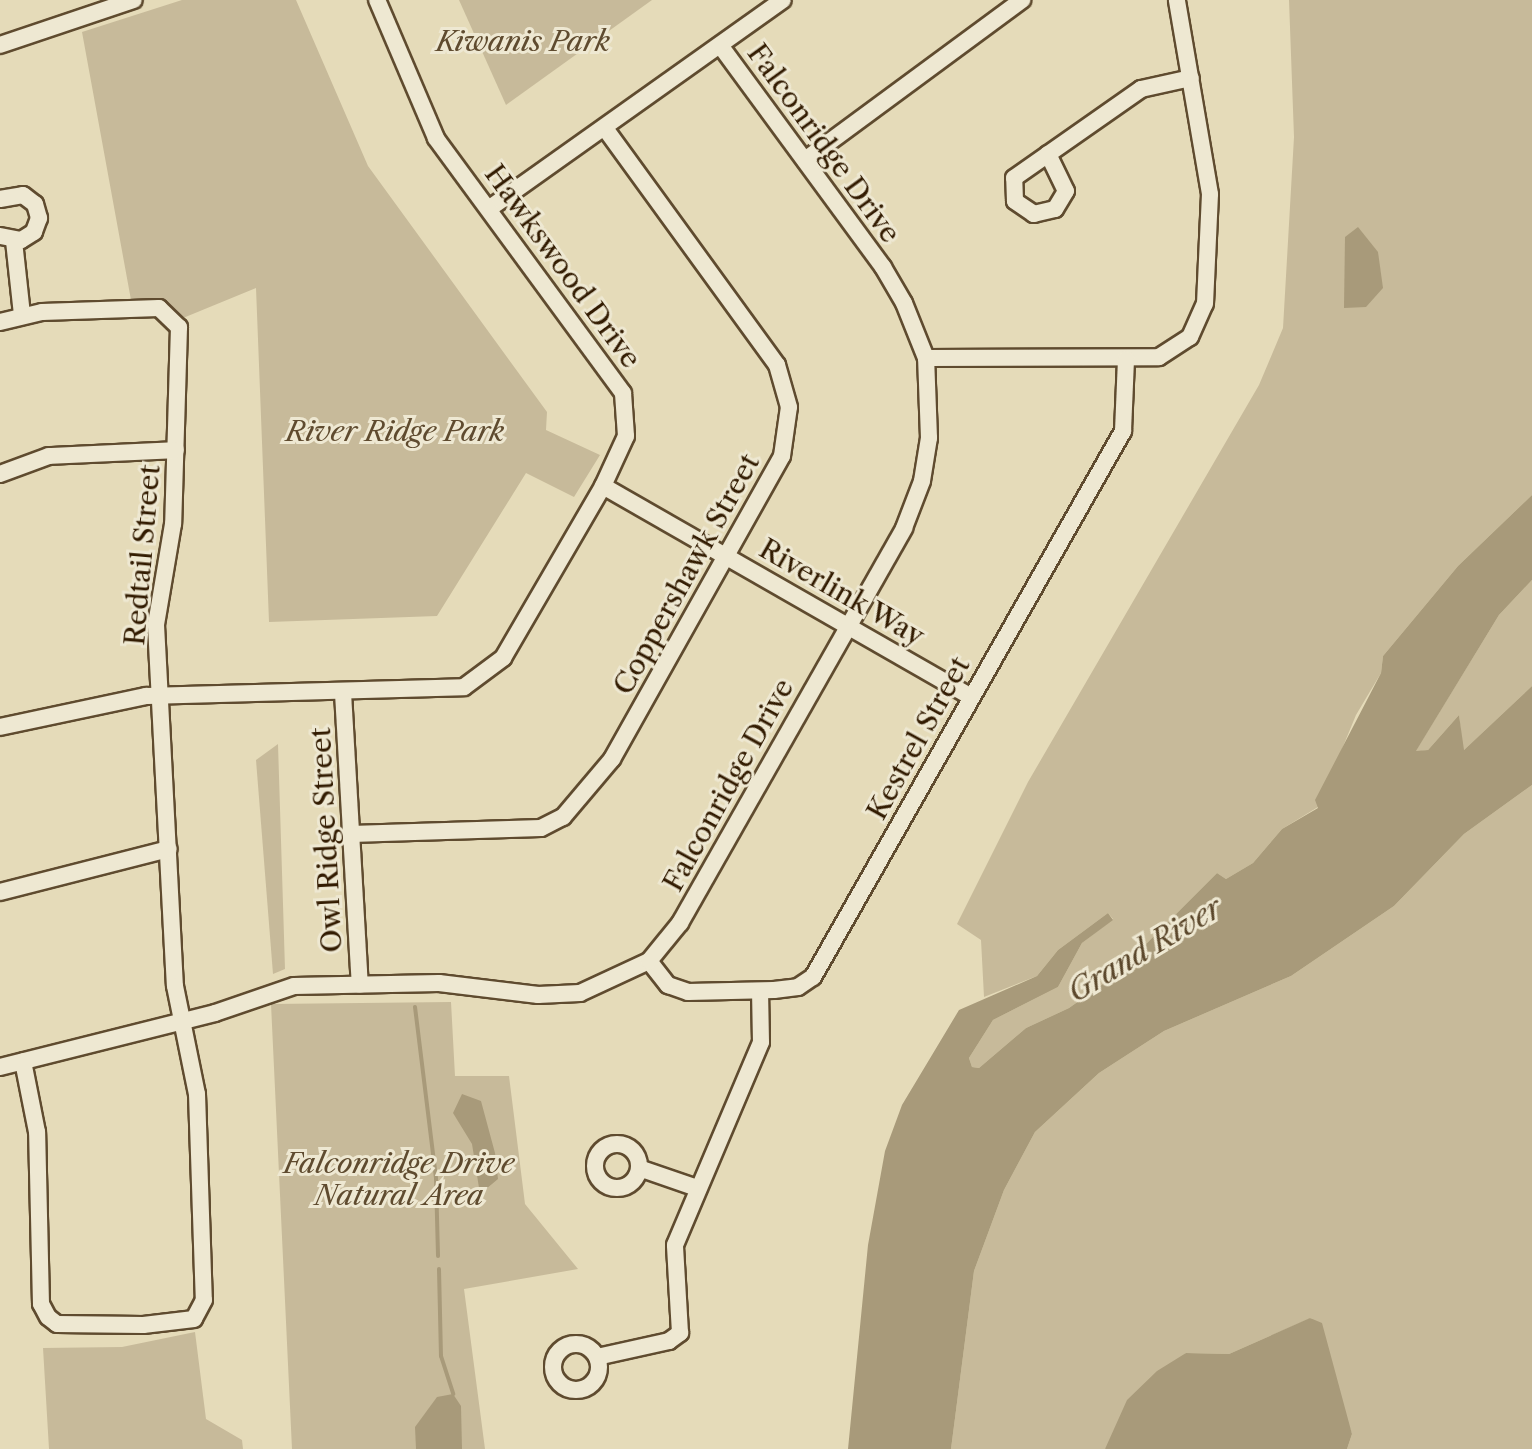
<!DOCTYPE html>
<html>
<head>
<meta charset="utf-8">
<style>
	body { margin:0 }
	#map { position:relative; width:1532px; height:1449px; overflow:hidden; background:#e5dbb9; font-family:"Libre Caslon Text",serif }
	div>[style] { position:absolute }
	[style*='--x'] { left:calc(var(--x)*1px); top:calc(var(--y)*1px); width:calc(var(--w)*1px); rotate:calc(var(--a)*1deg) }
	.green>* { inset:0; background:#c7ba9a }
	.water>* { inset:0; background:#a89a7a }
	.stream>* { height:4px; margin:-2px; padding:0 2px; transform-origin:2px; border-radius:2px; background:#a89a7a }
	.roads { filter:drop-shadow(2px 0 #5f4b2f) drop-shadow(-2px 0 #5f4b2f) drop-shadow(0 2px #5f4b2f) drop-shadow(0 -2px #5f4b2f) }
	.minor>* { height:16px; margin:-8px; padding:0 8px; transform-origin:8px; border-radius:8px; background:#eee8d2 }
	.minor>.ring { margin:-8px; padding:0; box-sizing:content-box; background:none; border:16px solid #eee8d2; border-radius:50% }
	span { translate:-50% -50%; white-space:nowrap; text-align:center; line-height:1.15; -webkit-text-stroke:6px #eee8d2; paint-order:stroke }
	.park-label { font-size:28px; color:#5f4b2f; font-style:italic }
	.street-label { font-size:28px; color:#321b01 }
	.water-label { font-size:30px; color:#5b472b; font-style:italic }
</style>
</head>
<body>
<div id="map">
	<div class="green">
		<div style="clip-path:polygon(182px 0,296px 0,368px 166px,547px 412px,546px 430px,600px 455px,574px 497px,526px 473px,437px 616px,269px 622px,256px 288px,183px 318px,161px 301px,131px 300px,82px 32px)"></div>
		<div style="clip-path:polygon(459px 0,652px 0,506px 105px)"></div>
		<div style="clip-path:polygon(1289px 0,1532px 0,1532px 495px,1458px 566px,1383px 656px,1381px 673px,1356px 715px,1318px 807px,1282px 829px,1253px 863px,1226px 879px,1217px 873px,1114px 976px,1069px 1008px,1026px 1028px,979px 1068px,972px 1067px,969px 1058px,993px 1020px,1058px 987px,1082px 943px,1113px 919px,1108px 913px,1058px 950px,1037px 976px,984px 997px,981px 940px,957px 924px,1028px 782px,1259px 385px,1283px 328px,1294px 137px)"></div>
		<div style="clip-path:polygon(1532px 580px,1532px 686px,1463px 751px,1459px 715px,1428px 750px,1415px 752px,1499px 615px)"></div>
		<div style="clip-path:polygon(278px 744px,285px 969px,273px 974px,256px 760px)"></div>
		<div style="clip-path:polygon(1532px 785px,1532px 1449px,1347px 1449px,1352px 1434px,1311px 1318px,1229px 1354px,1186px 1353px,1105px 1449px,951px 1449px,974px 1271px,1004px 1190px,1035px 1132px,1099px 1073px,1164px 1031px,1291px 976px,1394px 906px,1464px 834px)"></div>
		<div style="clip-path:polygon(451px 1002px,455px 1076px,509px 1076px,525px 1204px,578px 1269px,464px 1289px,485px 1449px,462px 1449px,416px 1427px,416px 1449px,292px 1449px,271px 1004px)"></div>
		<div style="clip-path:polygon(195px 1332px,206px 1419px,242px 1440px,243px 1449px,49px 1449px,43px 1348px,122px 1347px)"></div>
	</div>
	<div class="water">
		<div style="clip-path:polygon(1358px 227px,1378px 252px,1383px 288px,1366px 307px,1344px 308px,1345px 237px)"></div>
		<div style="clip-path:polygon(1532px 495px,1532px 580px,1499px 615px,1416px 751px,1428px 750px,1459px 715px,1464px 750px,1532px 686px,1532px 785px,1464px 834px,1394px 906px,1291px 976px,1164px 1031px,1099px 1073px,1035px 1132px,1004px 1190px,974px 1271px,951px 1449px,848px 1449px,868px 1245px,885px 1151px,902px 1105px,959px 1010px,1037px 976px,1058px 950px,1108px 913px,1113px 920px,1082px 943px,1058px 987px,993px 1020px,969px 1058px,972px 1067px,979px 1068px,1026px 1028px,1069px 1008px,1114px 976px,1217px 873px,1226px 879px,1253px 863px,1282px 829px,1318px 808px,1315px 800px,1381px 673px,1383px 656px,1458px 566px)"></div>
		<div style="clip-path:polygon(462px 1094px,481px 1101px,495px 1153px,498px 1179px,480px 1194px,472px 1144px,453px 1113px)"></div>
		<div style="clip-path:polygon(1310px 1318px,1322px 1323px,1352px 1434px,1347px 1449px,1105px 1449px,1127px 1400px,1157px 1371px,1186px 1353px,1229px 1354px)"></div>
		<div style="clip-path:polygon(453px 1394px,461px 1406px,462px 1449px,416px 1449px,415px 1427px,437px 1397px)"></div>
	</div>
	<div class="stream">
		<div style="--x:415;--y:1007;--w:173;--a:83"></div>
		<div style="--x:436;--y:1179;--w:77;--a:88.5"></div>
		<div style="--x:439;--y:1269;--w:87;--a:88.7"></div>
		<div style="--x:441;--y:1356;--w:40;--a:72"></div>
	</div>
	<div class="roads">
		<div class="minor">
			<div style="--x:0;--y:45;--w:141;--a:-18.6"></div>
			<div style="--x:1048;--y:154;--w:41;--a:64.1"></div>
			<div style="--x:1066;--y:191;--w:21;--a:121"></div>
			<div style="--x:1055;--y:209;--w:22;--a:167"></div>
			<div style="--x:1034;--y:214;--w:23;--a:-146"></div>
			<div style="--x:1015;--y:201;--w:23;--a:-92"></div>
			<div style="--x:1014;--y:178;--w:155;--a:-35"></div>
			<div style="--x:1141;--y:89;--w:51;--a:-12.4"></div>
			<div style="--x:805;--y:160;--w:270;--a:-36.4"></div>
			<div style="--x:0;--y:199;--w:23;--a:-10"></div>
			<div style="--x:23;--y:195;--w:15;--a:37"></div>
			<div style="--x:35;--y:204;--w:15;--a:74"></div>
			<div style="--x:39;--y:218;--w:15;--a:110"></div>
			<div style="--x:34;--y:232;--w:15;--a:148"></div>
			<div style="--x:21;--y:240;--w:21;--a:-169"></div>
			<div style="--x:490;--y:208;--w:359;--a:-35.4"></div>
			<div style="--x:14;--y:241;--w:74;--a:83.8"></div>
			<div style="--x:0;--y:322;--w:43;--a:-13.4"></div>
			<div style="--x:42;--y:312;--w:117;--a:-2"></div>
			<div style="--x:159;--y:308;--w:28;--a:44"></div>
			<div style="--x:179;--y:327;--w:197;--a:91.7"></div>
			<div style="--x:173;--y:524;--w:102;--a:99.6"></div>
			<div style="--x:156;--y:625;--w:361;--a:87"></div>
			<div style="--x:175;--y:986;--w:110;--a:78.5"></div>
			<div style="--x:197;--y:1094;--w:206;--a:88.1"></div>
			<div style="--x:204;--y:1300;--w:21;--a:118"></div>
			<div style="--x:194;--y:1319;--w:51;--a:173.3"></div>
			<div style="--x:143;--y:1325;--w:86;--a:-179.3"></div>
			<div style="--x:57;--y:1324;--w:11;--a:-142"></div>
			<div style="--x:48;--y:1317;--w:15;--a:-118"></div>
			<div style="--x:41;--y:1304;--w:172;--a:-91.3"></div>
			<div style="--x:37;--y:1132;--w:72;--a:-101.2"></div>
			<div style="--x:926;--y:358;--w:233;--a:-0.2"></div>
			<div style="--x:1159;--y:357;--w:37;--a:-33"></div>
			<div style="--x:1190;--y:337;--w:36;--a:-66"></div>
			<div style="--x:1205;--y:304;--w:110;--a:-87.4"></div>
			<div style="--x:1210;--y:194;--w:197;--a:-99.7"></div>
			<div style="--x:0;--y:474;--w:52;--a:-20.2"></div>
			<div style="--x:49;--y:456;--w:127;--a:-2.7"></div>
			<div style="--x:603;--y:486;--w:424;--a:29.8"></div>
			<div style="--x:343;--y:693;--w:292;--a:86.7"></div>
			<div style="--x:0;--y:727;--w:149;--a:-12"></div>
			<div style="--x:146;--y:696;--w:318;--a:-1.6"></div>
			<div style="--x:464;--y:687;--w:49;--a:-36.6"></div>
			<div style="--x:503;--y:658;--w:199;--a:-59.8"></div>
			<div style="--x:603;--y:486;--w:55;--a:-65.3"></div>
			<div style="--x:626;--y:436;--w:43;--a:-94"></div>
			<div style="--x:623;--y:393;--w:316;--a:-126.3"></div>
			<div style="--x:436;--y:138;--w:150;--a:-113.1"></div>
			<div style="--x:351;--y:834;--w:190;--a:-1.8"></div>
			<div style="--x:541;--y:828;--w:25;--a:-27"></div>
			<div style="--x:563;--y:817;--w:76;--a:-49.8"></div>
			<div style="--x:612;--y:759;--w:347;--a:-60.7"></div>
			<div style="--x:782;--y:456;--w:49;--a:-81.9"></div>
			<div style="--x:789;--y:407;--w:44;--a:-105.9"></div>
			<div style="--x:777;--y:365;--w:293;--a:-126"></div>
			<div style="--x:0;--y:892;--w:174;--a:-14.3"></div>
			<div style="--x:649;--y:961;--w:31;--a:52"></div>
			<div style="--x:668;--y:985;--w:21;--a:19"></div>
			<div style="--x:688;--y:992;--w:86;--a:-1.3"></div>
			<div style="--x:774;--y:990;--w:24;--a:-7"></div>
			<div style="--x:798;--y:987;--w:18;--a:-34"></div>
			<div style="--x:813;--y:977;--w:628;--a:-60.41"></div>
			<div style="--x:1123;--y:431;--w:72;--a:-87.6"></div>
			<div style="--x:0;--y:1067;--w:222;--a:-14.1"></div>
			<div style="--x:215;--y:1013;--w:83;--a:-18.9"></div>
			<div style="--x:294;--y:986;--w:145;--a:-1.2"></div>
			<div style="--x:439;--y:983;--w:100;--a:6.9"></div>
			<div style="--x:538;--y:995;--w:42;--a:-2.7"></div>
			<div style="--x:580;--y:993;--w:76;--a:-24.9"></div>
			<div style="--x:649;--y:961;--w:49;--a:-50.8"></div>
			<div style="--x:680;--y:923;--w:454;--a:-60.4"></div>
			<div style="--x:904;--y:528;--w:50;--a:-69"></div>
			<div style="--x:922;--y:481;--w:44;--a:-80.8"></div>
			<div style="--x:929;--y:438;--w:80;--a:-92.1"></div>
			<div style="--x:926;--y:358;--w:59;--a:-111.8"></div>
			<div style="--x:904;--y:303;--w:42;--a:-120.3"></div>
			<div style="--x:883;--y:267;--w:275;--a:-126.3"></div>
			<div class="ring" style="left:595px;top:1144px;width:28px;height:28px"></div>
			<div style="--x:639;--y:1168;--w:61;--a:19"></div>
			<div class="ring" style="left:553px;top:1344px;width:30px;height:30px"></div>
			<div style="--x:597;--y:1357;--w:74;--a:-12.5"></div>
			<div style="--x:669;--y:1341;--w:14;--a:-36"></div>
			<div style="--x:680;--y:1333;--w:88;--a:-93.3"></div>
			<div style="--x:675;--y:1245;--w:220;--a:-67"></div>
			<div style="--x:761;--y:1042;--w:51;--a:-91.1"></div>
		</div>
	</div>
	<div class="park-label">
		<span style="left:523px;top:41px">Kiwanis Park</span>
		<span style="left:395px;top:431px">River Ridge Park</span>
		<span style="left:399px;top:1179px">Falconridge Drive<br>Natural Area</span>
	</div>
	<div class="street-label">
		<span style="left:824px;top:143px;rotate:54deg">Falconridge Drive</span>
		<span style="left:563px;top:266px;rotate:54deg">Hawkswood Drive</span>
		<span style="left:142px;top:555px;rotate:-85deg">Redtail Street</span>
		<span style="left:686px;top:574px;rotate:-61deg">Coppershawk Street</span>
		<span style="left:842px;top:592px;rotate:30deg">Riverlink Way</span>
		<span style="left:918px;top:738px;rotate:-61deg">Kestrel Street</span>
		<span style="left:728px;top:785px;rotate:-61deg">Falconridge Drive</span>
		<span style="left:326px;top:840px;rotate:-93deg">Owl Ridge Street</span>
	</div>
	<div class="water-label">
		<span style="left:1145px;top:950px;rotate:-31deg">Grand River</span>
	</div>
</div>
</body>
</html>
